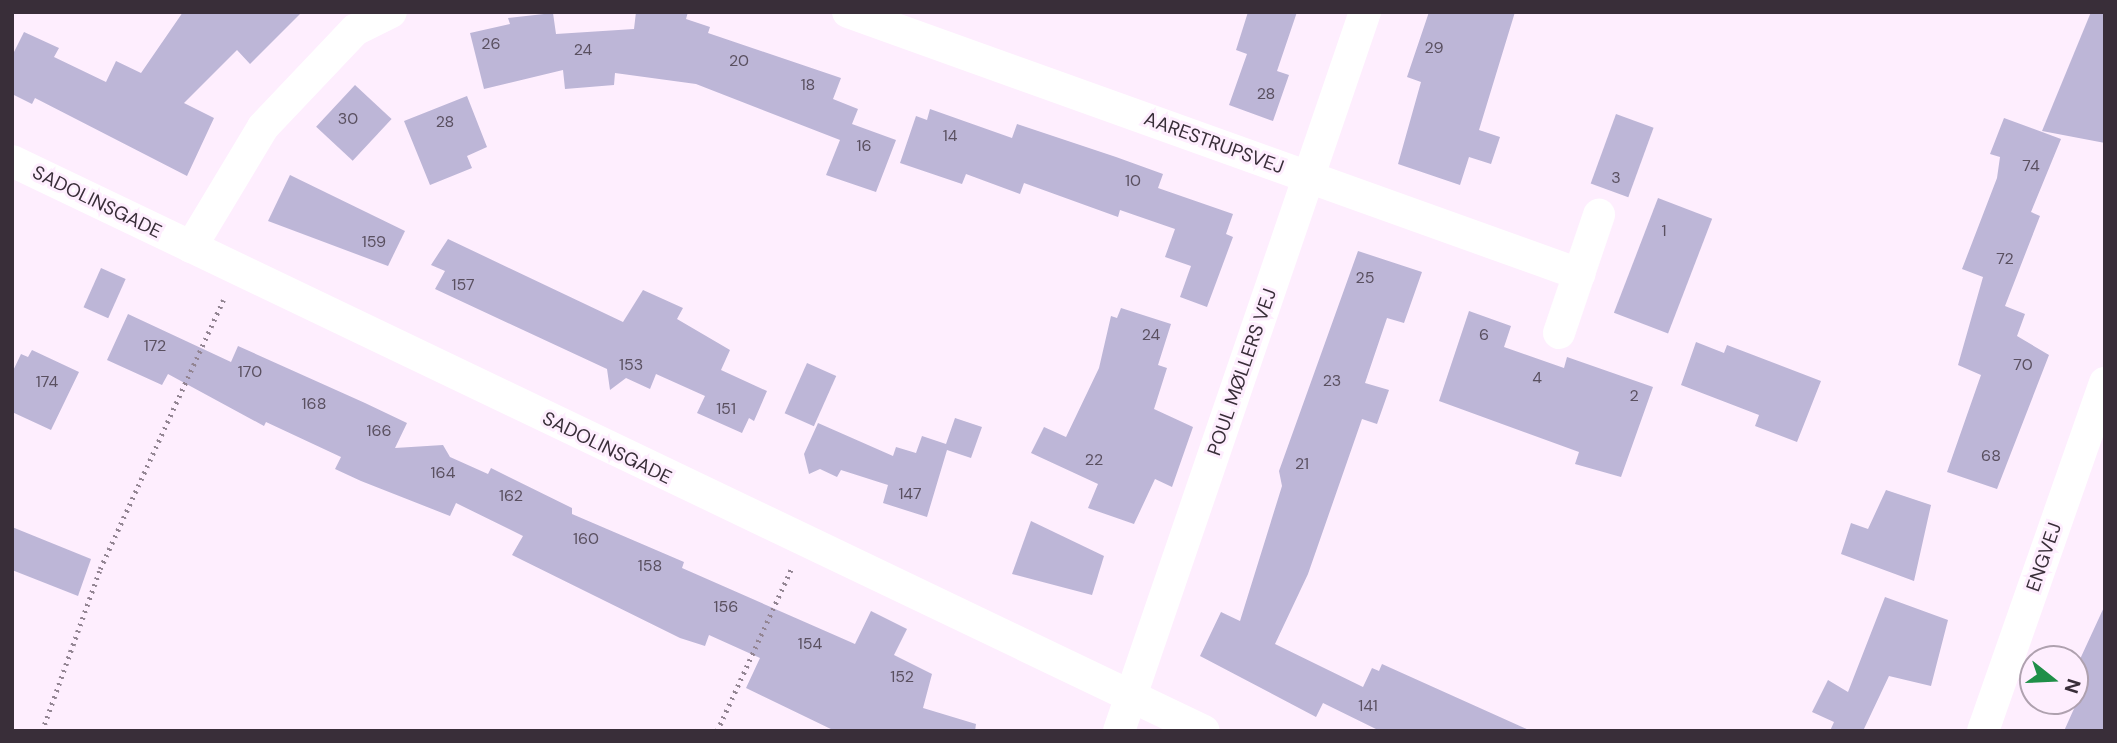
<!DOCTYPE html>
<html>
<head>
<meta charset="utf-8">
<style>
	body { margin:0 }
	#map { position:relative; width:2117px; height:743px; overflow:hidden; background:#feeefe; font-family:"DM Sans",sans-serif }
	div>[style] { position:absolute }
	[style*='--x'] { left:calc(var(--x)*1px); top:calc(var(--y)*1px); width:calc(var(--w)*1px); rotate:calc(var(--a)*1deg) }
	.building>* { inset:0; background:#bdb6d7; transform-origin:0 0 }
	.path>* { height:4.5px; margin-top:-2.25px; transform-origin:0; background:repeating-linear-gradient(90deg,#938593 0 2px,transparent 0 7px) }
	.minor>* { height:32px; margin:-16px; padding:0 16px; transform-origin:16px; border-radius:16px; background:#fff }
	span { translate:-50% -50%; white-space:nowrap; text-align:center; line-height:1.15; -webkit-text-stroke:6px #feeefe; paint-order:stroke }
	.number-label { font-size:16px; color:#5a5060 }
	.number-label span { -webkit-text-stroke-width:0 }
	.street-label { font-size:19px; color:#392e39 }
	.frame { position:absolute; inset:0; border:14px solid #392e39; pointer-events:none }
	.north { position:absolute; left:2019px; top:645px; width:70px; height:70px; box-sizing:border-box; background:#feeefe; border:2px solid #afa1af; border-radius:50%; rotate:108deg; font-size:19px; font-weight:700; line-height:28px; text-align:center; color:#392e39 }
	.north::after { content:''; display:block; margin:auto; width:24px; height:32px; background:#1f8f48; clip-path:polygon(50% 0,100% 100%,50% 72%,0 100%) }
</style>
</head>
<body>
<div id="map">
	<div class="building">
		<div style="clip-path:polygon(183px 12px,302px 12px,250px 64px,237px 50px,184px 103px,214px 118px,187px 176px,35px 98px,32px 104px,12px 94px,12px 56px,24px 32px,59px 48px,54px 57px,106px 82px,116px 61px,141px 73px)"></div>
		<div style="clip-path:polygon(636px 12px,688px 12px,686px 19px,710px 27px,708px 33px,841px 78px,833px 99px,858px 109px,852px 124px,896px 140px,876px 192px,826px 175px,840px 140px,696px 84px,615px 73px,614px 85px,565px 89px,563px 70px,484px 89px,470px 33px,510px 24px,508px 18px,553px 13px,556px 34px,634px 29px)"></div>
		<div style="clip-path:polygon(1248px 12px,1297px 12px,1277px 71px,1289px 75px,1273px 121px,1229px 105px,1247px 54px,1236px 50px)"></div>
		<div style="clip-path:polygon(1429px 12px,1515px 12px,1479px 130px,1500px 137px,1491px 164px,1469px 157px,1460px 185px,1398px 164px,1421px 82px,1407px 77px)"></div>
		<div style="clip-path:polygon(2091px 12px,2105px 12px,2105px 143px,2042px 131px)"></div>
		<div style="left:355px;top:85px;width:50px;height:57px;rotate:43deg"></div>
		<div style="clip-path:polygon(467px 96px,487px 147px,467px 156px,472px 168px,430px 185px,404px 121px)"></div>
		<div style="clip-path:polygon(930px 109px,1012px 138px,1017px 124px,1116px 157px,1163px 174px,1158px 188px,1233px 214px,1226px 234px,1233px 237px,1207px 307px,1180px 297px,1191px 266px,1165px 257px,1175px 229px,1120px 210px,1118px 217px,1024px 183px,1020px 194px,966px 174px,962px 184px,900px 163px,916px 116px,927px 120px)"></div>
		<div style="left:1616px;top:114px;width:40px;height:74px;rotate:20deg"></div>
		<div style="clip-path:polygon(2004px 118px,2061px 139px,2031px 212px,2040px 216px,2005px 306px,2025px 314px,2017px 336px,2049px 355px,1997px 489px,1947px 472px,1981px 375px,1958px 365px,1983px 277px,1962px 269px,1997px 178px,2000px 157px,1990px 154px)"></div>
		<div style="clip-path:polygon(290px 175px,405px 231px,388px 266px,268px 221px)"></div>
		<div style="left:1658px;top:198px;width:58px;height:123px;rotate:21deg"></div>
		<div style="clip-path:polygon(448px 239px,623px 322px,643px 290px,683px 308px,677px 319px,730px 350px,721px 370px,767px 391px,754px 421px,749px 418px,742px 433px,697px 413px,705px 396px,656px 374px,650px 389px,626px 378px,610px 390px,607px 369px,435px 289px,445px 271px,431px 265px)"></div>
		<div style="clip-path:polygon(1358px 251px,1422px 272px,1404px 323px,1387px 318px,1365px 383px,1389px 390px,1377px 424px,1362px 419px,1308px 574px,1275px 644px,1363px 687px,1372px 668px,1379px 671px,1382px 664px,1531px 731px,1380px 731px,1323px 703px,1316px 717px,1200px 656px,1221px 612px,1240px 621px,1282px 486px,1279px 471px)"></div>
		<div style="left:101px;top:268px;width:27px;height:43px;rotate:24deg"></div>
		<div style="clip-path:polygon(1121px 308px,1171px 324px,1158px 365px,1167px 368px,1154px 409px,1193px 427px,1172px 487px,1155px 479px,1134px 524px,1088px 508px,1098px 484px,1031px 453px,1044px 427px,1066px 437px,1099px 368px,1111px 316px,1117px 318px)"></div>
		<div style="clip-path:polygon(1469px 311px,1511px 326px,1504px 347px,1564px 368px,1567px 357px,1653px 387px,1621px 477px,1575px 464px,1579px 452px,1439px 401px)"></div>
		<div style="clip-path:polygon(128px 314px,231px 362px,238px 346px,365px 403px,407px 423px,395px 448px,443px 445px,450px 457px,488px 474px,491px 468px,572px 508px,572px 514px,684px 562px,682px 568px,855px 644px,871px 611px,907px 629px,894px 655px,932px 674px,923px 708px,976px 724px,975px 731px,835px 731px,746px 688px,760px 658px,709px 635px,705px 646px,680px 638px,512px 555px,523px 536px,456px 503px,450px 516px,361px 481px,335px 469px,341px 457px,266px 422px,264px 426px,168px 374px,162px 385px,107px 360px)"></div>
		<div style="clip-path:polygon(1696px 342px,1724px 353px,1727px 345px,1821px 381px,1797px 442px,1755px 426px,1759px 415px,1681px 385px)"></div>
		<div style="clip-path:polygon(32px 350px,79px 372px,51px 430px,12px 412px,12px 373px,21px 354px,28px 357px)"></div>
		<div style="left:807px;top:363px;width:32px;height:55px;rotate:24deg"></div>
		<div style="clip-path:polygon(955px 418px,982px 427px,971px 458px,947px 450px,927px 517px,883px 503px,888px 485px,841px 470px,837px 477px,820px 469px,809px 474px,804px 454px,818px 423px,893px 456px,896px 447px,916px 453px,922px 436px,946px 444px)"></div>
		<div style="clip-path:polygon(1886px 490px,1931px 505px,1914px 581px,1841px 554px,1851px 523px,1868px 529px)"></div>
		<div style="clip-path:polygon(1031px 521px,1104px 556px,1092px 595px,1012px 574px)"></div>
		<div style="clip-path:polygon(12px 527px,91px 559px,78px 596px,12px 570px)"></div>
		<div style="clip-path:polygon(1885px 597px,1948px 620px,1931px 686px,1889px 676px,1863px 731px,1830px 731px,1834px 722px,1812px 712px,1828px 680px,1848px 692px)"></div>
		<div style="clip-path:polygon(2105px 605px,2105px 731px,2064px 731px,2077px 702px,2075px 670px)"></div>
	</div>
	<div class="path">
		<div style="--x:42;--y:731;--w:172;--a:-70.3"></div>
		<div style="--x:100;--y:569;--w:296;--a:-65.4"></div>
		<div style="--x:717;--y:731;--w:178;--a:-65.4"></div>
	</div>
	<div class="minor">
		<div style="--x:848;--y:12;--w:777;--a:19.72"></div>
		<div style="--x:12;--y:161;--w:1321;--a:25.56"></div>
		<div style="--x:191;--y:247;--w:140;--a:-59"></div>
		<div style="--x:263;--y:127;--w:134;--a:-46.5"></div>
		<div style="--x:355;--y:30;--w:40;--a:-26.6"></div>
		<div style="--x:1559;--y:333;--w:125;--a:-71.3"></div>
		<div style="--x:1119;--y:731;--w:760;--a:-71.11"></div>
		<div style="--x:1983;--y:731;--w:369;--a:-70.7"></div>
	</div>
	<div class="number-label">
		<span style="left:491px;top:44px">26</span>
		<span style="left:1434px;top:48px">29</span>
		<span style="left:583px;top:50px">24</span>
		<span style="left:739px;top:61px">20</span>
		<span style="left:808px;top:85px">18</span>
		<span style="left:1266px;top:94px">28</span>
		<span style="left:348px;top:119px">30</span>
		<span style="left:445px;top:122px">28</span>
		<span style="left:950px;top:136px">14</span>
		<span style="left:864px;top:146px">16</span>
		<span style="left:2031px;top:166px">74</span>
		<span style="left:1616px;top:178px">3</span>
		<span style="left:1133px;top:181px">10</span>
		<span style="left:1664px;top:231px">1</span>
		<span style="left:374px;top:242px">159</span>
		<span style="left:2005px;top:259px">72</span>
		<span style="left:1365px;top:278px">25</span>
		<span style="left:463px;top:285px">157</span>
		<span style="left:1151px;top:335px">24</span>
		<span style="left:1484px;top:335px">6</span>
		<span style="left:155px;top:346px">172</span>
		<span style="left:631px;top:365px">153</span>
		<span style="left:2023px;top:365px">70</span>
		<span style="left:250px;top:372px">170</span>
		<span style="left:1537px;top:378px">4</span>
		<span style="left:1332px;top:381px">23</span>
		<span style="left:47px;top:382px">174</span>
		<span style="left:1634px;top:396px">2</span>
		<span style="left:314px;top:404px">168</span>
		<span style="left:726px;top:409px">151</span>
		<span style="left:379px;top:431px">166</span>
		<span style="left:1991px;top:456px">68</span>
		<span style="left:1094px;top:460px">22</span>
		<span style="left:1302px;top:464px">21</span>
		<span style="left:443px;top:473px">164</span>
		<span style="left:910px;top:494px">147</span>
		<span style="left:511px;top:496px">162</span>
		<span style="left:586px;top:539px">160</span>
		<span style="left:650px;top:566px">158</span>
		<span style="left:726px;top:607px">156</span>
		<span style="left:810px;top:644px">154</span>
		<span style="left:902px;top:677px">152</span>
		<span style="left:1368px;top:706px">141</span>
	</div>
	<div class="street-label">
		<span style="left:1214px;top:143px;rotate:20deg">AARESTRUPSVEJ</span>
		<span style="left:97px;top:202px;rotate:26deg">SADOLINSGADE</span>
		<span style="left:1242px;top:372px;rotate:-71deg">POUL MØLLERS VEJ</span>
		<span style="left:607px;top:448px;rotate:26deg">SADOLINSGADE</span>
		<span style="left:2044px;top:557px;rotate:-71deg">ENGVEJ</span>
	</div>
	<div class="frame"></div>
	<div class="north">N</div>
</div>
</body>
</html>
